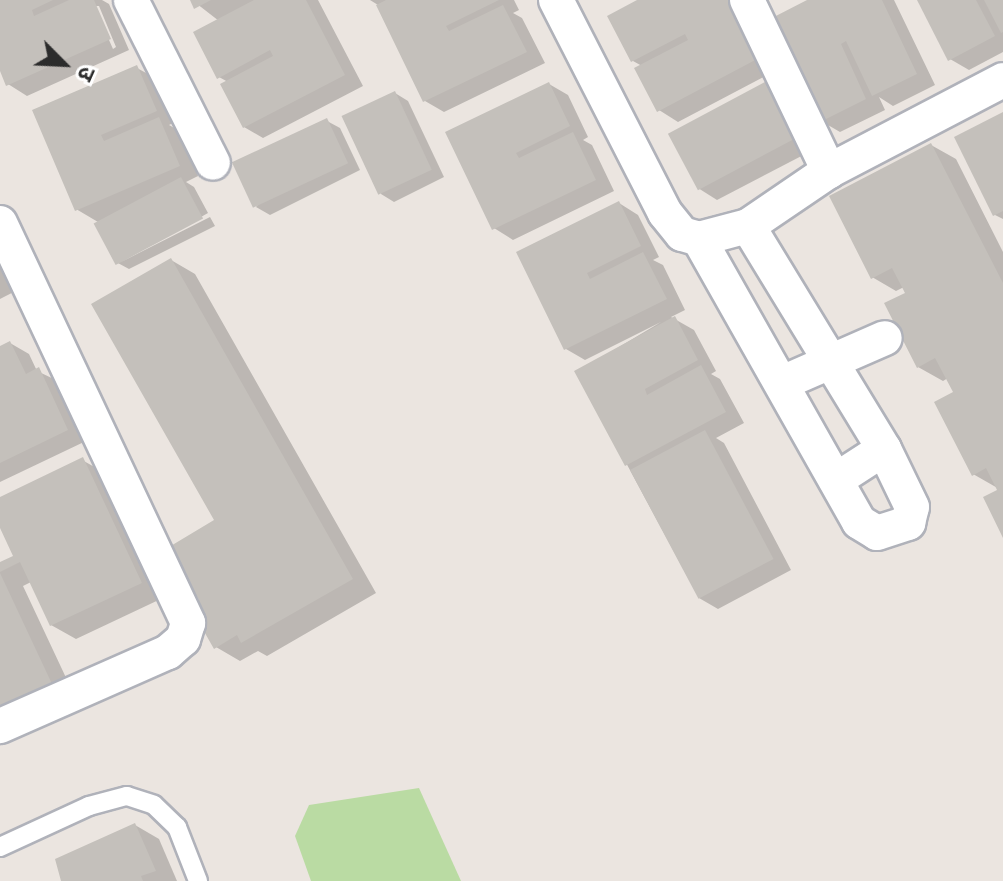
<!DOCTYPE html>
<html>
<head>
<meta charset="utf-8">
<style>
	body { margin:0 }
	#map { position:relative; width:1003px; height:881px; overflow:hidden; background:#ebe5e0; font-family:Montserrat,"Noto Sans Devanagari",sans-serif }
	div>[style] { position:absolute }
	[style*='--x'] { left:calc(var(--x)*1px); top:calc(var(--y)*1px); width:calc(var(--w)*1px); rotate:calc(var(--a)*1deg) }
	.green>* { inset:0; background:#badba3 }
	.shadow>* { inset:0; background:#0003 }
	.building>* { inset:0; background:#c4c0bb; transform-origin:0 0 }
	.roads { filter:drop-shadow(2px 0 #b0b2ba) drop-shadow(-2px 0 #b0b2ba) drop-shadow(0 2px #b0b2ba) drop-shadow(0 -2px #b0b2ba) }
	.lane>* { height:18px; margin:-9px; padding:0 9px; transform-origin:9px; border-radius:9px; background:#fff }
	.street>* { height:34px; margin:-17px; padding:0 17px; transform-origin:17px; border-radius:17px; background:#fff }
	span { translate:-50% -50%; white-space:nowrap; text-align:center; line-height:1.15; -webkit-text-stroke:6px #fff; paint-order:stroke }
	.north { position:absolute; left:24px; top:24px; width:80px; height:80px; -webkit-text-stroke:6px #fff; paint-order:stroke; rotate:114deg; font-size:22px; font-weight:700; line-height:32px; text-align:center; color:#2c2c2c }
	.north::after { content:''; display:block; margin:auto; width:28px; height:36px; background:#2c2c2c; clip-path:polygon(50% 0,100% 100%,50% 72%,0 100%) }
</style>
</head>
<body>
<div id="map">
	<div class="green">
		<div style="clip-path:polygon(419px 788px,461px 881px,311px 881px,295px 836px,309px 805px)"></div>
	</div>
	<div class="shadow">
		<div style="clip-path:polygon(evenodd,0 0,102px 0,109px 4px,129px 50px,27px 96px,8px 84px,0 66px,0 0,94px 6px,99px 6px,116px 47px,113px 49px,94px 6px)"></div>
		<div style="clip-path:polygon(192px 0,318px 0,363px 86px,263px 138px,244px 127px,228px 82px,219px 77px,219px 21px)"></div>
		<div style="clip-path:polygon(370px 0,514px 0,519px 10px,513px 13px,522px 18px,545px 63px,444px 112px,425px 101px,378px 5px)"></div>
		<div style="clip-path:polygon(641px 0,741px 0,777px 70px,678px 122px,659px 110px,642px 66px,633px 61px)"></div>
		<div style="clip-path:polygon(812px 0,894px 0,935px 85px,893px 106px,879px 97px,885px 110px,840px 132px,821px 121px)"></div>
		<div style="clip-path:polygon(919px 0,1003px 0,1003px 52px,969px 70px,950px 59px)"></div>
		<div style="clip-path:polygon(137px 68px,157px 79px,175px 122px,169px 125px,178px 130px,198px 176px,186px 182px,194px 187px,208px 213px,121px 262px,210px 217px,215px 226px,129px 269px,116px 262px,98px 222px,76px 209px,35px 112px)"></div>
		<div style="clip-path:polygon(549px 84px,568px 95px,588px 137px,583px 140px,592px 145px,614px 191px,513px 240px,494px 228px,448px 133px)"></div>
		<div style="clip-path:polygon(765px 84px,784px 95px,813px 150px,717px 200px,698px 188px)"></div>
		<div style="clip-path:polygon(395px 93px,408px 101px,444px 177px,394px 202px,381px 194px)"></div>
		<div style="clip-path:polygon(1003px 115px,1003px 219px,995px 215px)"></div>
		<div style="clip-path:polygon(327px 121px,340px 128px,360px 170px,270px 215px,256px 207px)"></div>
		<div style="clip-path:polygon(931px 145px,956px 159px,1003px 252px,1003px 533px,1001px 490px,973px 474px,956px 393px,948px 378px,943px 381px,918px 367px,904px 287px,896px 291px,872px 277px)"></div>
		<div style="clip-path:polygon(619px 203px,638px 215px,659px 257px,653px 260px,663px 265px,685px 310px,671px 317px,694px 330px,716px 371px,711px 374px,720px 379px,744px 423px,716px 438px,724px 443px,791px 570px,718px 609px,699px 598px,577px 372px,661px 322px,585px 360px,566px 349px,519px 253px)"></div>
		<div style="clip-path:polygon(0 205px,37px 280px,0 299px)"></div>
		<div style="clip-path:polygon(171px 260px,195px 274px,376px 593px,267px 656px,258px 651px,240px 661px,216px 647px,202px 600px,217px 520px)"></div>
		<div style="clip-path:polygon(10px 343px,29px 354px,37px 371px,58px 381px,86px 441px,0 482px,0 348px)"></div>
		<div style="clip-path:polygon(82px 460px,107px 474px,165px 597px,76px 639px,51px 625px,31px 582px,23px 586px,76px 699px,0 736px,0 564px,16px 557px,0 524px,0 499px)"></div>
		<div style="clip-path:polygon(135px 825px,159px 839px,177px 881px,63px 881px)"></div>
	</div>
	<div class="building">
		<div style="clip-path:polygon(0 0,53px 0,32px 10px,34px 16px,69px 0,94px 0,111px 39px,6px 86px,0 71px)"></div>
		<div style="clip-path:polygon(190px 0,211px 0,194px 9px)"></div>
		<div style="clip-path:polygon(254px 0,306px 0,345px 75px,243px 128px,220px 84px,273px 56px,270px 50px,217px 79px,193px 32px)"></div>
		<div style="clip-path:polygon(386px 0,499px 0,446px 26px,449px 31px,503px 5px,527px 52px,423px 102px,376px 5px)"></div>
		<div style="clip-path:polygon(637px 0,728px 0,759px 58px,657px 112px,634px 68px,688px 40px,685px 34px,631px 62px,607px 16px)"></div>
		<div style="clip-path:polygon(807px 0,882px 0,917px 74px,872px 96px,846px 41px,841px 44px,866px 99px,820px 122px,770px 19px)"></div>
		<div style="clip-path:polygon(917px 0,976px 0,995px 36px,948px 61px)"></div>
		<div style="clip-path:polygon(984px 0,1003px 0,1003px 32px,1001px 33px)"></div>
		<div style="clip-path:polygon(137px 65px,157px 111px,101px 135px,104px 141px,159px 117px,180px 166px,75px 211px,32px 110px)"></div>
		<div style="clip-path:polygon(549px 82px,570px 126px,516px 153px,519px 158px,573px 132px,596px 180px,492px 230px,445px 132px)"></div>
		<div style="left:765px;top:82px;width:64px;height:110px;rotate:62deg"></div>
		<div style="left:395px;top:91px;width:87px;height:59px;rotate:65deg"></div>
		<div style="clip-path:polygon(1003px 112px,1003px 211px,993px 216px,954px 137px)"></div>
		<div style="left:327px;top:118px;width:50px;height:105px;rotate:65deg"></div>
		<div style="clip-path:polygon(931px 143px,1003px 283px,1003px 538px,983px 497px,997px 490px,986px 468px,972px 476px,934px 402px,953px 392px,935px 358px,917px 368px,884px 303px,905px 293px,892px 268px,871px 279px,829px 196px)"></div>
		<div style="left:181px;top:177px;width:47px;height:99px;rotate:62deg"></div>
		<div style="clip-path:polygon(619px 201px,641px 246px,587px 273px,590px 279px,643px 252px,667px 299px,564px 350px,516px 252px)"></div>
		<div style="clip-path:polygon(171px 258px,353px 579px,241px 643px,237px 635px,214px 649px,189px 605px,199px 600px,169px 547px,214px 520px,91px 304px)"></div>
		<div style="clip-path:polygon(675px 316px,698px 360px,645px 389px,647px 395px,701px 365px,726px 412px,625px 466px,574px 371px)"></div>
		<div style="clip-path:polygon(10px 341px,26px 374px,39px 367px,68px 430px,0 463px,0 346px)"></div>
		<div style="left:705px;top:430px;width:146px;height:85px;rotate:62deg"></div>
		<div style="clip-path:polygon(83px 457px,142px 583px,50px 626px,20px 562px,0 572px,0 562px,13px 556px,0 528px,0 497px)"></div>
		<div style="clip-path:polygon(0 573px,53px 686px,0 711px)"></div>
		<div style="clip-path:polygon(135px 823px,156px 871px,141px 876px,143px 881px,61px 881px,55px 859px)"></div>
	</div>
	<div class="roads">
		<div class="lane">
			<div style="--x:0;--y:847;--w:98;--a:-24.7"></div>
			<div style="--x:89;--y:806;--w:39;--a:-15"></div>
			<div style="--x:127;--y:796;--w:28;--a:18"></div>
			<div style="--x:154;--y:805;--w:32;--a:44"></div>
			<div style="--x:177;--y:827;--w:58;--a:68.7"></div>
		</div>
		<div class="street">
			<div style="--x:131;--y:0;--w:182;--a:63.3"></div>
			<div style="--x:556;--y:0;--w:239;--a:62.9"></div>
			<div style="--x:665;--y:213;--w:27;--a:51"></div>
			<div style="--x:682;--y:234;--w:18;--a:16"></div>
			<div style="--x:699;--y:239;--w:51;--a:-14.9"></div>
			<div style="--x:748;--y:226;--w:98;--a:-34.2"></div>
			<div style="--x:829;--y:171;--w:196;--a:-27.6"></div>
			<div style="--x:747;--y:0;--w:190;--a:64.4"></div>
			<div style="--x:0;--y:223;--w:442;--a:64.8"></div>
			<div style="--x:188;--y:623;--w:17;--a:107"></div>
			<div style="--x:183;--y:639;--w:20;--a:139"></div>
			<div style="--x:168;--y:652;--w:184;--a:156.2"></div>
			<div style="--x:699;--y:239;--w:325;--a:60.5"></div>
			<div style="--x:859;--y:522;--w:21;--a:31"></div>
			<div style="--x:877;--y:533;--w:33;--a:-18"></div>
			<div style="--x:908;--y:523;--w:16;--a:-76"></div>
			<div style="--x:912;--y:507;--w:64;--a:-115.8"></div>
			<div style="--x:884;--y:449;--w:261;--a:-121.4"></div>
			<div style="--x:782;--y:383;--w:112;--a:-23.6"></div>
			<div style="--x:836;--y:480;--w:57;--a:-32.9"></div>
		</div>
	</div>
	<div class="north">उ</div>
</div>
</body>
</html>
